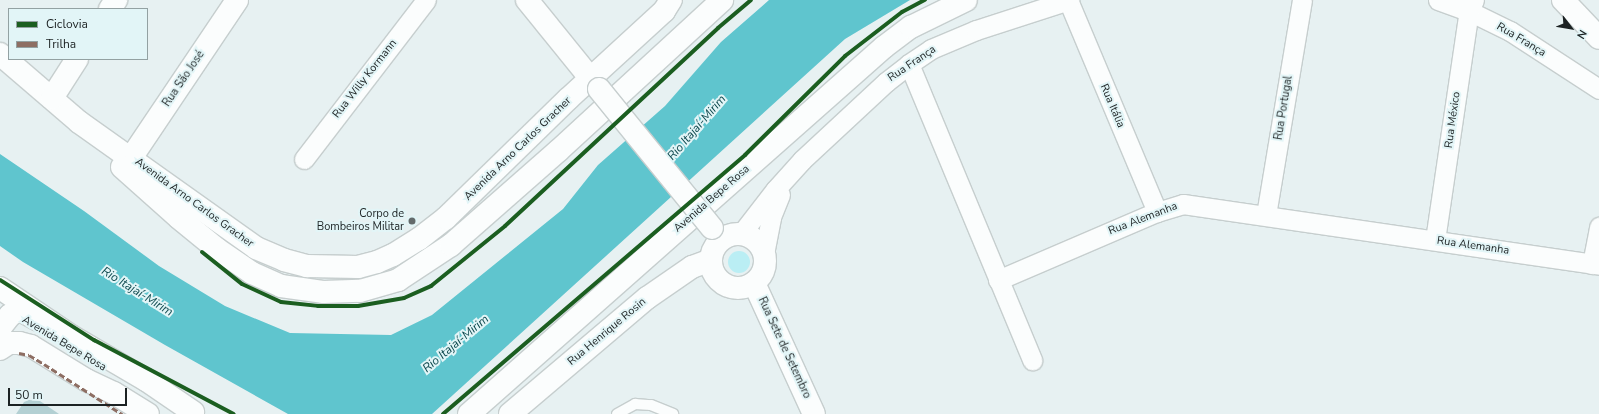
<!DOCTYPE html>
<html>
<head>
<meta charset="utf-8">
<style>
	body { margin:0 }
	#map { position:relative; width:1599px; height:414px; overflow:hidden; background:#e7f1f2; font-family:"Nunito Sans",sans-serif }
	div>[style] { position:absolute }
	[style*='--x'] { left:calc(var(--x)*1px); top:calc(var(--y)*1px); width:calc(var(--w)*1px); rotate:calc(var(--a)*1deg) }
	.green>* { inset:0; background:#baeef4 }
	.round { border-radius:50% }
	.water>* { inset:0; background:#5fc5ce }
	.building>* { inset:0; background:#b3d0d3 }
	.roads { filter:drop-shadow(1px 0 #c6cece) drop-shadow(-1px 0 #c6cece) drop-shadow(0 1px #c6cece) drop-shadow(0 -1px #c6cece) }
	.lane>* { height:10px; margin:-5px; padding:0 5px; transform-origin:5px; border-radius:5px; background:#fbfdfd }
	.street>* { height:19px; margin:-9.5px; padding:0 9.5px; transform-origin:9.5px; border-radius:9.5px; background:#fbfdfd }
	.secondary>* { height:22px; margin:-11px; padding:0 11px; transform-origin:11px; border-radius:11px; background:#fbfdfd }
	.secondary>.ring { margin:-11px; padding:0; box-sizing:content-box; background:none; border:22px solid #fbfdfd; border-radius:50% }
	.bridges { filter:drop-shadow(1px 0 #c6cece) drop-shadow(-1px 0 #c6cece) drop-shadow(0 1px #c6cece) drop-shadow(0 -1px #c6cece) }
	.secondary-bridge>* { height:22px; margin:-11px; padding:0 11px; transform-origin:11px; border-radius:11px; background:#fbfdfd }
	.quiet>* { height:3px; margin-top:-1.5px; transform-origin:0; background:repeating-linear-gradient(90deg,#8d6e63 0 6px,transparent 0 9px) }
	.cycleway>* { height:4px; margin:-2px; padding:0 2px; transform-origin:2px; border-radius:2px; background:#1b5e20 }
	.dots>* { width:11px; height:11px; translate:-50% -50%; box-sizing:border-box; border:2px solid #e2f5f7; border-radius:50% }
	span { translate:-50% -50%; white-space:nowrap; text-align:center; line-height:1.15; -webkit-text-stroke:4px #e2f5f7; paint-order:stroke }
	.street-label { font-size:11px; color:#1c2223 }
	.poi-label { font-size:11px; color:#1c2223 }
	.right { translate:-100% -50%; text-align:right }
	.water-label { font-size:12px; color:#0d484d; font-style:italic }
	.legend { position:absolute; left:8px; top:8px; width:140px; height:52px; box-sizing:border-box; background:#e2f5f7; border:1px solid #93a1a2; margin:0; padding:5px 7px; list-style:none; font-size:12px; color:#1c2223 }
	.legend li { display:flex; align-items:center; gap:8px; height:20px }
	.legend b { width:20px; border:1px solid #93a1a2 }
	.north { position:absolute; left:1551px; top:8px; width:40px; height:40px; -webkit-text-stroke:3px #e2f5f7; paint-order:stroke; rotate:121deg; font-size:11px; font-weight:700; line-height:16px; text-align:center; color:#1c2223 }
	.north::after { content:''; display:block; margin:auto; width:14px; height:18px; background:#1c2223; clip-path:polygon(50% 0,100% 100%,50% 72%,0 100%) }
	.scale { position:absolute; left:8px; top:388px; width:119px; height:18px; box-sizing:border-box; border:2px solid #1c2223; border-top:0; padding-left:5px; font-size:12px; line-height:14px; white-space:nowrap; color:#1c2223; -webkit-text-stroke:3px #e2f5f7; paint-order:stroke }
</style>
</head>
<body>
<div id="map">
	<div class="green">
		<div class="round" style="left:728px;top:251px;width:22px;height:22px"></div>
	</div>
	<div class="water">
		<div style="clip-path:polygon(769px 0,910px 0,845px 39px,432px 414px,288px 414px,165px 345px,23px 262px,0 246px,0 154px,84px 211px,159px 266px,225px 306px,290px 333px,391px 335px,432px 315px,563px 209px,598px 165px,665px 106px,721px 42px)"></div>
	</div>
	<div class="building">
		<div style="clip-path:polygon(29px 400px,40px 401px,59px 414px,16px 414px,24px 402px)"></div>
	</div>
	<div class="roads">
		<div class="lane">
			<div style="--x:617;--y:414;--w:21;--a:-29"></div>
			<div style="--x:635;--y:404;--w:16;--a:4"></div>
			<div style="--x:651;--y:405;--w:24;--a:22"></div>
		</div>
		<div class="street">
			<div style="--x:1068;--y:0;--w:230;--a:67.2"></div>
			<div style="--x:1438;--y:0;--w:33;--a:20"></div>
			<div style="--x:1469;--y:11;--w:46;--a:26"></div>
			<div style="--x:1510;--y:31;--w:106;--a:33.1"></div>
			<div style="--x:909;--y:64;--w:321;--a:67.4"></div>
			<div style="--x:304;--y:159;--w:200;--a:-52.5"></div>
			<div style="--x:1266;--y:215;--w:218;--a:-80.5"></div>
			<div style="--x:741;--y:234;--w:56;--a:-52.3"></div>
			<div style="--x:775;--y:190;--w:40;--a:-48"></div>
			<div style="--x:802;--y:160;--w:115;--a:-42.9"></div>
			<div style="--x:886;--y:82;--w:29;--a:-38"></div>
			<div style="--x:909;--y:64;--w:27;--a:-34"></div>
			<div style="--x:931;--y:49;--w:49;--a:-22.9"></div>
			<div style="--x:976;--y:30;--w:98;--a:-17.9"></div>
			<div style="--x:1435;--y:240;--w:232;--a:-81.6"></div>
			<div style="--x:1469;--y:11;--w:12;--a:-66"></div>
			<div style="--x:764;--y:254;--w:38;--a:-79"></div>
			<div style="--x:771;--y:217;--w:24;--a:-68"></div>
			<div style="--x:1592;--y:264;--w:38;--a:-79"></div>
			<div style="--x:998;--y:280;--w:173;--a:-23.2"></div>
			<div style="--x:1157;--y:212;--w:27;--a:-17"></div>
			<div style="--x:1183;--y:204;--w:420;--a:8.3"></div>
		</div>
		<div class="secondary">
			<div style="--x:527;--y:0;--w:114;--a:51"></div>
			<div style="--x:1563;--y:0;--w:52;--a:46.5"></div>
			<div style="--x:110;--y:9;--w:11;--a:-56"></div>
			<div style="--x:0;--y:54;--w:104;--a:40.7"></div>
			<div style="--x:79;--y:122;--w:217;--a:35.4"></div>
			<div style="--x:256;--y:248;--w:30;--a:23"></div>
			<div style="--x:284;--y:260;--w:24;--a:15"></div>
			<div style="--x:307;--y:266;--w:51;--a:1.1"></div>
			<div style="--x:358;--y:267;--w:20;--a:-15"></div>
			<div style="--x:377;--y:262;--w:17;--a:-24"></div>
			<div style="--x:393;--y:255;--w:31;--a:-32"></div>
			<div style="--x:419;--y:239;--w:34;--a:-38"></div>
			<div style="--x:446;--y:218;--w:170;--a:-44.3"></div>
			<div style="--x:568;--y:99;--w:130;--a:-42.5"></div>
			<div style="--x:664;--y:11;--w:13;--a:-58"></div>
			<div style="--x:52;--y:98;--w:46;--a:-57.3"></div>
			<div style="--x:131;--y:158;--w:190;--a:-56.1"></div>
			<div style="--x:122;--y:167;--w:76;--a:41.8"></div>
			<div style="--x:179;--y:218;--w:49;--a:39.2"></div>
			<div style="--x:217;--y:249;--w:42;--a:34.4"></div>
			<div style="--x:252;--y:273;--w:32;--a:24"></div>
			<div style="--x:281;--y:286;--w:42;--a:8.1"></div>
			<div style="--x:323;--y:292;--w:37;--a:-2"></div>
			<div style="--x:360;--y:291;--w:40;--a:-16"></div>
			<div style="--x:398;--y:280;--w:64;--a:-33.4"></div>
			<div style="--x:451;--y:245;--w:142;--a:-41.3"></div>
			<div style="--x:558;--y:151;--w:223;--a:-42.6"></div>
			<div class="ring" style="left:711px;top:234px;width:32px;height:32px"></div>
			<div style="--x:754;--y:283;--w:144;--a:65.4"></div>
			<div style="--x:0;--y:288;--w:86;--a:34.1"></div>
			<div style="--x:71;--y:336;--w:87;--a:30.4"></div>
			<div style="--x:146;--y:380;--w:57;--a:34.2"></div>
			<div style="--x:0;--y:328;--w:16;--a:-52"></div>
			<div style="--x:10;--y:315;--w:11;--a:-27"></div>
			<div style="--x:20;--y:310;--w:21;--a:29"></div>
			<div style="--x:0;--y:349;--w:11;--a:-34"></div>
			<div style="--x:9;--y:343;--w:10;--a:0"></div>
			<div style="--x:19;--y:343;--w:12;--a:14"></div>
			<div style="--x:31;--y:346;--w:65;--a:31.7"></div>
			<div style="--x:86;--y:380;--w:31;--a:25"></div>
			<div style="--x:114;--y:393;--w:40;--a:32"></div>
			<div style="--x:469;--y:414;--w:554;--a:-41.49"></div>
			<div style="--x:884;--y:47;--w:34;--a:-37"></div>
			<div style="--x:911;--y:27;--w:61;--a:-26.1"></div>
			<div style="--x:510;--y:414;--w:180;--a:-40.3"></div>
			<div style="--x:647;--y:298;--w:55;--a:-34.6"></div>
			<div style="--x:692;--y:267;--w:20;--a:-20"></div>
		</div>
	</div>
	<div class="bridges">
		<div class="secondary-bridge">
			<div style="--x:599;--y:89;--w:179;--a:50.9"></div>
		</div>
	</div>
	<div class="quiet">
		<div style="--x:19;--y:353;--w:10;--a:11"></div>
		<div style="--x:29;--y:355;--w:17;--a:31"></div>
		<div style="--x:44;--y:364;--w:93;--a:32.7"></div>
	</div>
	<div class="cycleway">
		<div style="--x:202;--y:252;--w:51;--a:38.7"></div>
		<div style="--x:242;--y:284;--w:43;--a:24.8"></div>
		<div style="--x:281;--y:302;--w:37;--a:6"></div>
		<div style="--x:318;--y:306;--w:40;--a:0"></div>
		<div style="--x:358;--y:306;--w:47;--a:-9.9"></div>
		<div style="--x:404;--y:298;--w:30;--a:-24"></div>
		<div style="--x:431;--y:286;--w:95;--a:-39"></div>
		<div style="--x:505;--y:226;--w:291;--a:-42.9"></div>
		<div style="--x:718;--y:28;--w:43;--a:-40.3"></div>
		<div style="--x:0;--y:280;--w:112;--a:32.6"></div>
		<div style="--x:94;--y:340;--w:158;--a:27.9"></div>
		<div style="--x:443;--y:414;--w:398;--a:-40.6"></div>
		<div style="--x:745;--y:155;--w:141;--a:-44.7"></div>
		<div style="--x:845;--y:56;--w:72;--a:-37.7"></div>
		<div style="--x:902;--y:12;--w:26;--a:-28"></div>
	</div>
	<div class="dots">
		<div style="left:412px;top:221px;background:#636a6b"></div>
	</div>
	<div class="street-label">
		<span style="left:1521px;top:40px;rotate:31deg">Rua França</span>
		<span style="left:912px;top:64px;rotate:-34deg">Rua França</span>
		<span style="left:184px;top:79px;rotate:-56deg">Rua São José</span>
		<span style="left:365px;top:79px;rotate:-52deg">Rua Willy Kormann</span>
		<span style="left:1112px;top:106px;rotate:67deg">Rua Itália</span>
		<span style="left:1284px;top:108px;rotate:-81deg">Rua Portugal</span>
		<span style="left:1453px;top:120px;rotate:-82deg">Rua México</span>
		<span style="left:518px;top:149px;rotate:-44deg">Avenida Arno Carlos Gracher</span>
		<span style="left:712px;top:199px;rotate:-41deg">Avenida Bepe Rosa</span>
		<span style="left:194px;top:203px;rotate:36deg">Avenida Arno Carlos Gracher</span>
		<span style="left:1143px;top:219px;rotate:-21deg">Rua Alemanha</span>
		<span style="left:1473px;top:246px;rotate:8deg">Rua Alemanha</span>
		<span style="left:607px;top:332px;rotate:-40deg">Rua Henrique Rosin</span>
		<span style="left:64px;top:344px;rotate:31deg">Avenida Bepe Rosa</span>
		<span style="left:784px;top:348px;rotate:65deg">Rua Sete de Setembro</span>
	</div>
	<div class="poi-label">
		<span class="right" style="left:404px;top:221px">Corpo de<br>Bombeiros Militar</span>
	</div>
	<div class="water-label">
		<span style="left:697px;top:128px;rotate:-49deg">Rio Itajaí-Mirim</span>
		<span style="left:137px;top:292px;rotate:32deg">Rio Itajaí-Mirim</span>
		<span style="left:456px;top:344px;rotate:-40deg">Rio Itajaí-Mirim</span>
	</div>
	<ul class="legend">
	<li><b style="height:5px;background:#1b5e20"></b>Ciclovia</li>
	<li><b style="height:5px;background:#8d6e63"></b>Trilha</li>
	</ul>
	<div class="north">N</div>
	<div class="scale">50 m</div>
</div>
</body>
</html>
